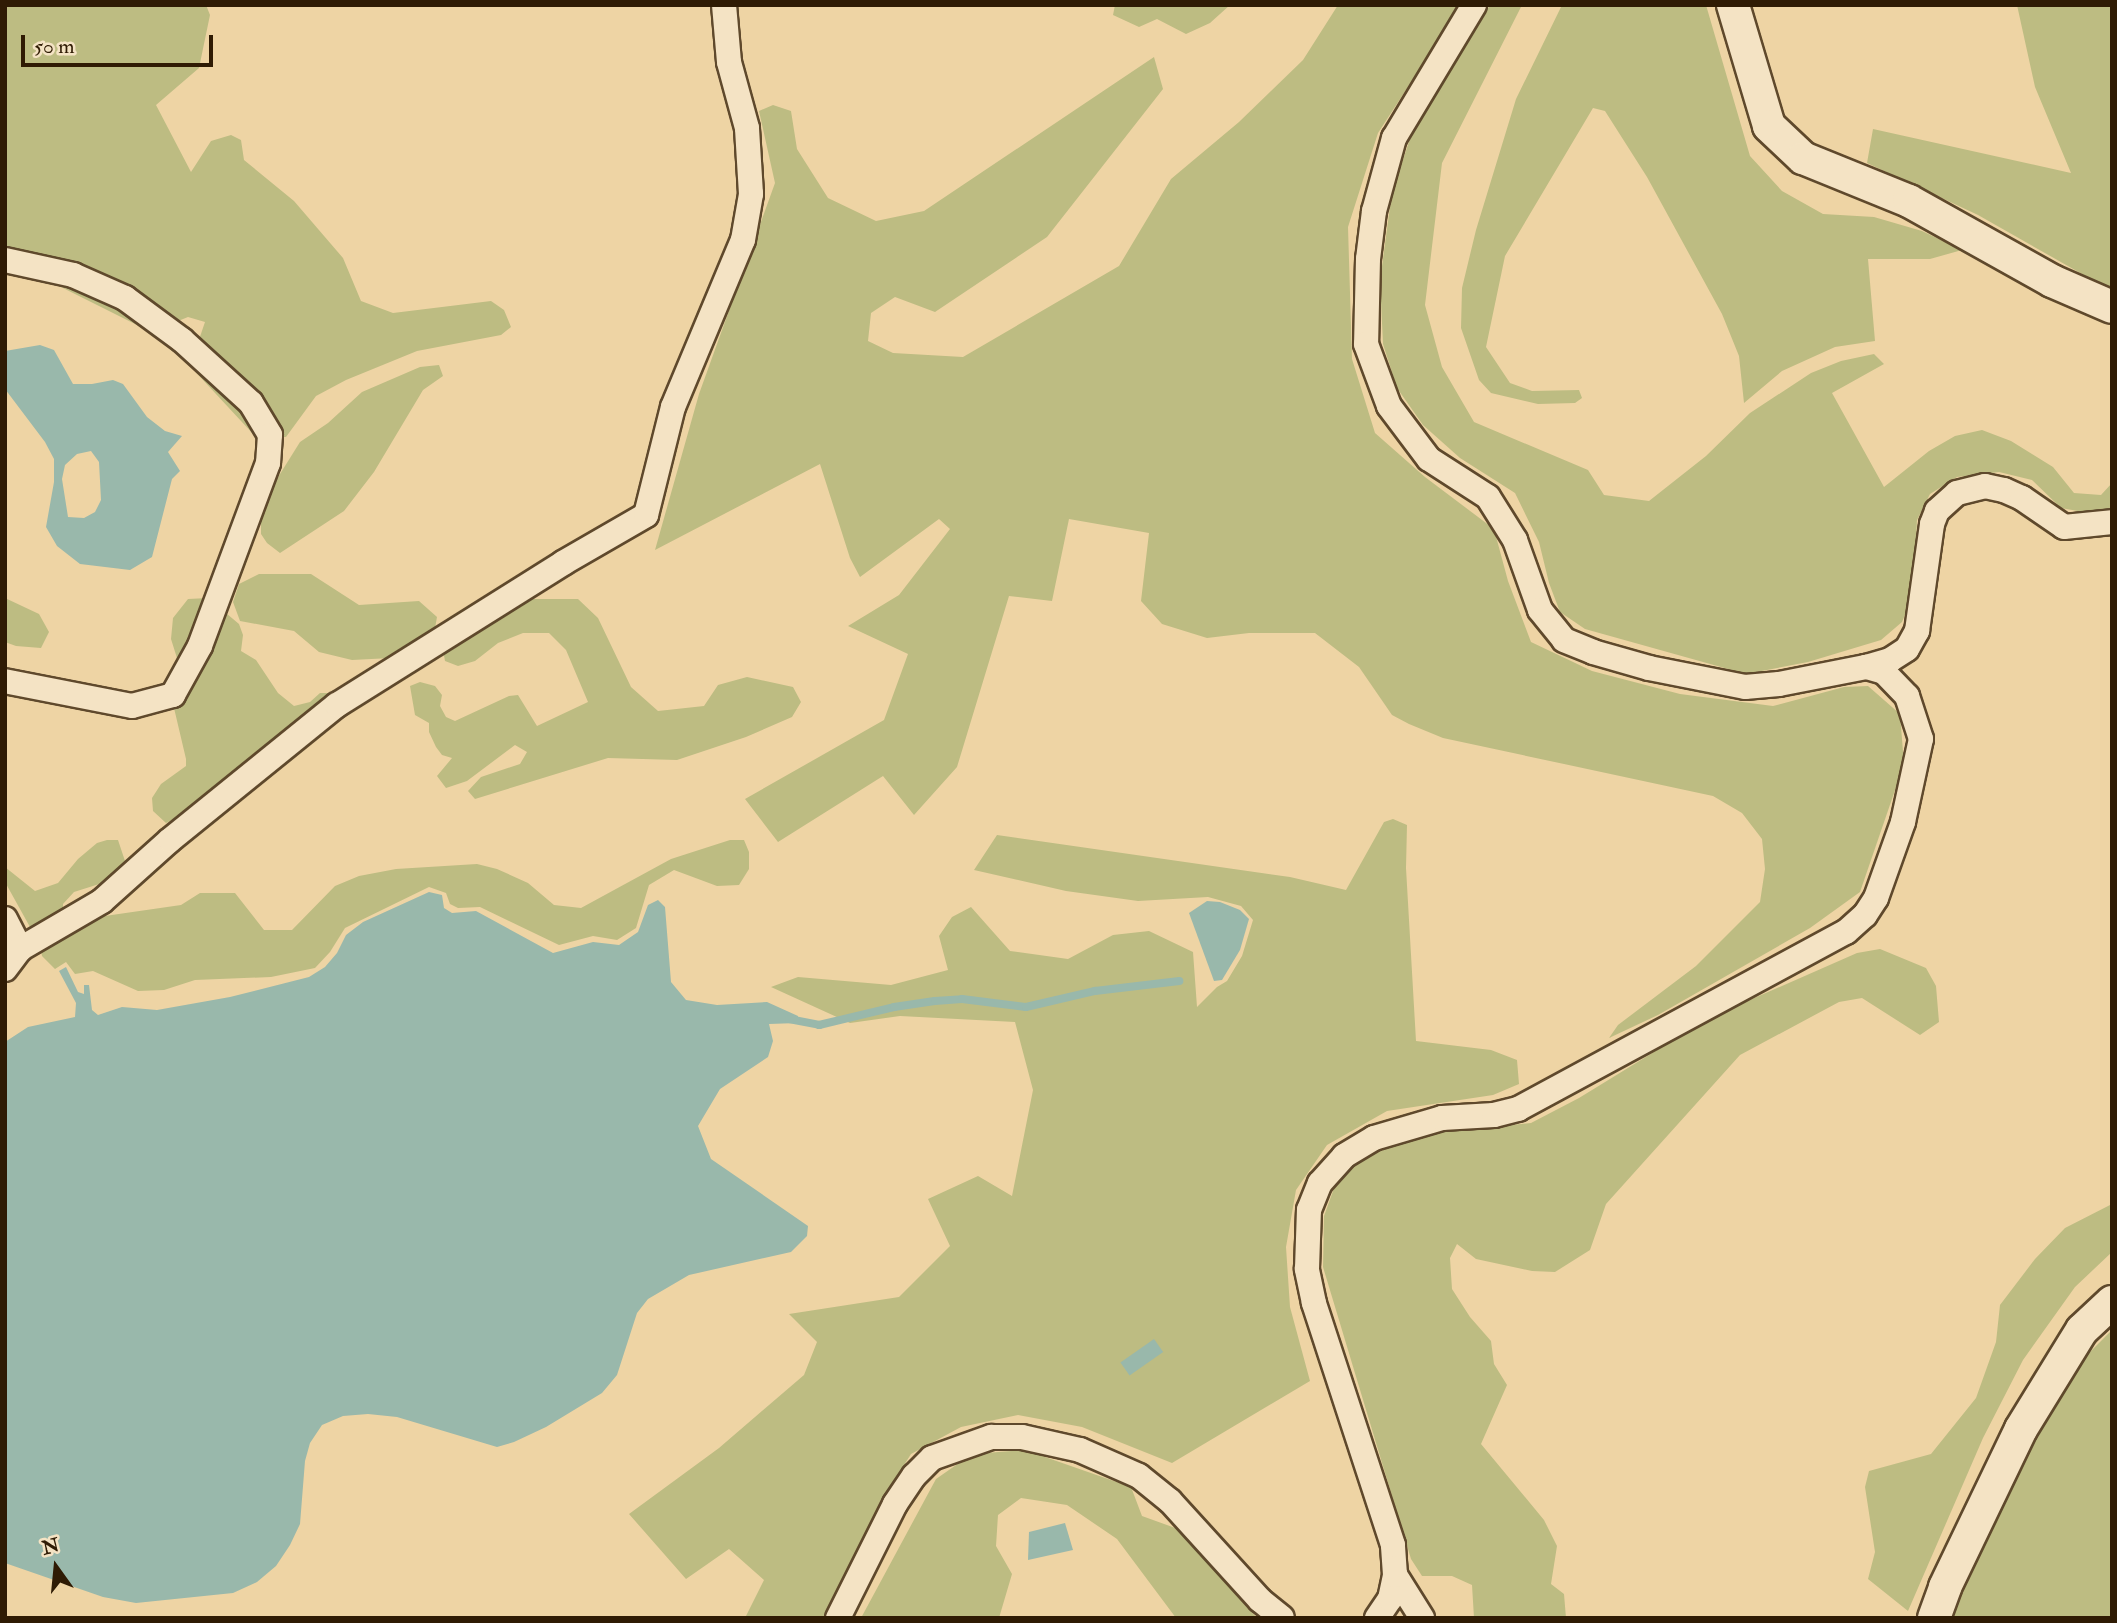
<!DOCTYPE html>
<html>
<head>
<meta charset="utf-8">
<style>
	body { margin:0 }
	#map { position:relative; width:2117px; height:1623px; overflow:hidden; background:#eed4a4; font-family:"IM FELL Double Pica",serif }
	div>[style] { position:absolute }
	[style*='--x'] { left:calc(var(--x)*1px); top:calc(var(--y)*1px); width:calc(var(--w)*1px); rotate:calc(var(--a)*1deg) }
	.green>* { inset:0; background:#bdbc82 }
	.water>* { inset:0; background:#99b8ab; transform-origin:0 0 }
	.stream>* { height:8px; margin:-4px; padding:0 4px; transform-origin:4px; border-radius:4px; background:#99b8ab }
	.roads { filter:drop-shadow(2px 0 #5f492c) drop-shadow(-2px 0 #5f492c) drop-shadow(0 2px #5f492c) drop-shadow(0 -2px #5f492c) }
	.minor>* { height:24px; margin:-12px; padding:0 12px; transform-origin:12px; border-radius:12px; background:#f4e3c4 }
	.tertiary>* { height:32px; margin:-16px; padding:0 16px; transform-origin:16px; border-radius:16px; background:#f4e3c4 }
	span { translate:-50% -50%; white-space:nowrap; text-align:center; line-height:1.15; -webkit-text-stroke:5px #f4e3c4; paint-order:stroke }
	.frame { position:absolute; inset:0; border:7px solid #2f1b04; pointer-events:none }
	.north { position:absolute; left:21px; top:1532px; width:70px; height:70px; -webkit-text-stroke:5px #f4e3c4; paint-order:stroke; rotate:345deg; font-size:19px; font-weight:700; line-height:28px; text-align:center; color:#2f1b04 }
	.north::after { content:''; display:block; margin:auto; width:24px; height:32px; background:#2f1b04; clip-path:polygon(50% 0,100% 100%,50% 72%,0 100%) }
	.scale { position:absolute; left:21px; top:35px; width:192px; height:32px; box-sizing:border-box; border:4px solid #2f1b04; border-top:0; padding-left:9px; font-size:21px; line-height:24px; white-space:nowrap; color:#2f1b04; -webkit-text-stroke:5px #f4e3c4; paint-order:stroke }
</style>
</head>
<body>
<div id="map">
	<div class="green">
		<div style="clip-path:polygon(5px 5px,206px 5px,210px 15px,199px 68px,156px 105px,191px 172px,211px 141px,231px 135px,241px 140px,244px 160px,294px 201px,343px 258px,361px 301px,393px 313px,491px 301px,504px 310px,511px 327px,501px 335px,417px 351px,346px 380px,316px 396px,286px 437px,254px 435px,190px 366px,205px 322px,188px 317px,151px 332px,55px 284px,5px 273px)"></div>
		<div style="clip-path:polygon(1115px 5px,1230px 5px,1210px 23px,1186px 34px,1157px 19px,1139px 27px,1113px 15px)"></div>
		<div style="clip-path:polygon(1338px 5px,1461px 5px,1378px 133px,1348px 227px,1352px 359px,1375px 433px,1425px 477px,1494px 529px,1508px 581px,1531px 642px,1592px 671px,1680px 694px,1773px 706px,1844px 687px,1868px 686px,1900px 714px,1904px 764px,1860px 892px,1810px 928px,1658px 1015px,1609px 1038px,1618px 1025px,1696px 966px,1760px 902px,1765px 869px,1762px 839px,1742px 813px,1713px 796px,1443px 738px,1409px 724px,1392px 715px,1359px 667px,1315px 633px,1249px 633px,1207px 638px,1162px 624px,1141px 601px,1149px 533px,1069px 519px,1052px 601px,1009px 596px,957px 767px,914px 815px,883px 776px,778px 842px,745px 799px,884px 720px,908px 654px,848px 626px,899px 595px,950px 529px,939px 519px,860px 577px,850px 558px,820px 464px,655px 550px,699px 394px,775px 183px,759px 111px,773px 105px,791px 111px,797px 149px,828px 198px,876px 221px,924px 211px,1154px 57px,1163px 89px,1047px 237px,935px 312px,895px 297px,871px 313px,868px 341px,893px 353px,963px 357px,1119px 266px,1171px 179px,1239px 122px,1303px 60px)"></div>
		<div style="clip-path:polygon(1490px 5px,1522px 5px,1442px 163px,1425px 305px,1442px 367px,1474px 422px,1588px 470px,1604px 495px,1649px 501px,1706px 456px,1750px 413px,1811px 373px,1841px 361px,1874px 354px,1884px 364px,1832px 393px,1884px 487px,1929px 451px,1955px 436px,1982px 430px,2011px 441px,2053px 467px,2074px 493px,2101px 495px,2112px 483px,2112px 510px,2089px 513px,2061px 508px,2032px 480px,1999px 472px,1957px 477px,1930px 494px,1917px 520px,1913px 595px,1902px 622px,1881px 640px,1808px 662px,1746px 674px,1585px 629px,1560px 612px,1549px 583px,1539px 542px,1515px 493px,1460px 458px,1423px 425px,1397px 388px,1383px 344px,1380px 281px,1392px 192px,1416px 121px)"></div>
		<div style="clip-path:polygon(1562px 5px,1706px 5px,1750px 156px,1782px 191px,1823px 214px,1874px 217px,1922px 231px,1962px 250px,1930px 259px,1868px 259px,1875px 341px,1835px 347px,1782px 371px,1744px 403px,1739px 356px,1722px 314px,1647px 177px,1605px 111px,1593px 108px,1505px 256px,1486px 347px,1510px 383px,1532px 391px,1579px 390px,1582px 398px,1575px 403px,1538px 404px,1491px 393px,1479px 380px,1461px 328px,1462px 288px,1476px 230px,1516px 99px)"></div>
		<div style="clip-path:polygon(2017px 5px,2112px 5px,2112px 291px,1978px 215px,1867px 163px,1873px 129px,2071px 173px,2035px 87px)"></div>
		<div style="clip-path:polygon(439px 365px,443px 376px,423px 390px,374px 472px,344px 511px,280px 553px,267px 543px,261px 534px,261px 513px,275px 482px,300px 442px,328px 423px,362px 392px,420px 367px)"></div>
		<div style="clip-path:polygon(259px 574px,311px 574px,359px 605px,419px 601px,437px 617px,434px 634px,391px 658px,352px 660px,319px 652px,294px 631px,240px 621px,233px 602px,239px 584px)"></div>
		<div style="clip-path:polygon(5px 598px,39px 614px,49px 632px,41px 648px,16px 646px,5px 642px)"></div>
		<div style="clip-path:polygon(208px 598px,239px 624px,243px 635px,241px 651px,256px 660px,278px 693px,294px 706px,310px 702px,320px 693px,331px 693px,333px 700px,182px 815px,166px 823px,153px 811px,152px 798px,161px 784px,186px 766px,186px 759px,174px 708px,188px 693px,171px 639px,173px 618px,188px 599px)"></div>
		<div style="clip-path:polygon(532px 599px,578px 599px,598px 618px,631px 687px,658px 711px,704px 706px,718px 685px,747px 677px,793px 687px,801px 702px,792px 717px,746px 737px,677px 760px,608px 758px,475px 799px,468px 791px,481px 777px,520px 764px,527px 752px,515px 745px,467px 781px,446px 788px,437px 776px,452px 758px,442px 755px,436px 747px,429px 732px,429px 723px,415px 715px,410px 686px,420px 682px,435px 686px,442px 695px,440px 706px,446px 717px,455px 721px,509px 696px,518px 695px,537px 726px,588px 702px,566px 650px,549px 633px,523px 633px,498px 643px,475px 661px,458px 666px,445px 661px,443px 650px)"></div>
		<div style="clip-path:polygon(1393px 819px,1407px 825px,1406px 868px,1416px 1041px,1491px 1050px,1517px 1060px,1519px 1084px,1493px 1095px,1387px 1111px,1327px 1145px,1296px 1190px,1286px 1247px,1290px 1307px,1310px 1381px,1172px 1463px,1082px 1427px,1018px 1415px,961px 1427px,911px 1454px,882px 1500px,825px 1618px,745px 1618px,764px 1580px,729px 1549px,686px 1579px,629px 1514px,719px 1448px,804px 1375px,817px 1342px,789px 1314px,899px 1297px,950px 1246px,928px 1199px,978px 1176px,1012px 1196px,1033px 1090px,1015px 1022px,900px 1016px,850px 1023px,771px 987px,798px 977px,891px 985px,948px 970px,939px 936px,952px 917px,971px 907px,1010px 951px,1068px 959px,1113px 935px,1149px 931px,1193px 952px,1197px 1007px,1217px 987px,1227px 981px,1242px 956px,1253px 920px,1241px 906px,1208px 897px,1138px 901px,1066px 891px,974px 870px,997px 835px,1290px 877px,1346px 890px,1384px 822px)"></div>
		<div style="clip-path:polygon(107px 840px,118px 840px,126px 864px,115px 879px,74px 892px,63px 904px,63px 931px,91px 918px,181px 905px,200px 893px,235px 893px,264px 930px,292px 930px,335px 886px,359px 876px,396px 869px,477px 864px,497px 869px,528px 883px,554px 905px,581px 908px,671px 859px,730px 840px,744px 840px,749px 852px,749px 869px,739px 885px,717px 886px,674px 870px,649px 885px,636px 928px,617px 940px,593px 936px,559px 945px,480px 907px,458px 908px,450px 904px,446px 893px,429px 887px,345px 928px,330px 952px,315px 968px,271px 977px,195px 980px,164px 990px,138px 991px,93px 971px,75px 974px,66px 962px,55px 969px,42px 956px,40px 945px,5px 882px,5px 867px,35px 891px,58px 883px,78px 859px,97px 843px)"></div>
		<div style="clip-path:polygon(1880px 949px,1926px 968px,1936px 986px,1939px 1022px,1920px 1035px,1862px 998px,1839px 1002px,1740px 1055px,1606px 1204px,1590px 1250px,1555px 1272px,1532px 1271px,1476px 1259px,1457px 1244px,1450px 1258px,1452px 1289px,1470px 1317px,1491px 1341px,1494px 1364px,1507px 1385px,1481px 1444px,1544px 1520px,1557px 1546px,1551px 1584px,1564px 1594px,1566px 1618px,1474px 1618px,1472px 1585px,1452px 1576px,1422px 1576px,1411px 1559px,1323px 1267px,1324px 1216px,1337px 1180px,1364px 1158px,1408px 1140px,1440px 1132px,1531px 1123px,1579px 1098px,1711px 1017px,1857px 953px)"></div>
		<div style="clip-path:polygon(2112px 1204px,2112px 1252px,2075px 1287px,2023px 1360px,1983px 1438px,1908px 1611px,1868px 1579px,1875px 1552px,1865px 1487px,1869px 1471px,1931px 1454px,1976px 1398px,1996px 1342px,2000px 1305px,2035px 1259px,2065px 1228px)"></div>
		<div style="clip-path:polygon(2112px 1330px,2112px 1618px,1934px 1618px,2018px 1458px,2075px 1367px)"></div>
		<div style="clip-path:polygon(1025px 1450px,1131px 1487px,1142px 1516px,1178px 1529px,1257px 1618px,1176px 1618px,1117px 1539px,1067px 1505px,1021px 1498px,998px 1515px,996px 1546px,1012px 1574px,999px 1618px,861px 1618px,936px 1479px,972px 1454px)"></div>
	</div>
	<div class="water">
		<div style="clip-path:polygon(evenodd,40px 345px,54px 350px,73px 384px,92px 384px,113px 380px,123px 384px,147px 417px,165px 431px,182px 436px,168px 452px,180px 471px,172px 479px,152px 557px,130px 570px,80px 564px,57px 546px,46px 527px,54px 482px,54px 459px,45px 442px,5px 389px,5px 351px,40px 345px,91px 451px,99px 462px,101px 500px,95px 512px,84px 518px,68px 517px,62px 479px,65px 465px,77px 454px,91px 451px)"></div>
		<div style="clip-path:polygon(429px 892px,442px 895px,444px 908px,452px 913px,476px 911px,553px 953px,593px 942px,619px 945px,638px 932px,648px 905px,658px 900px,665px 907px,671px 982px,686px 1000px,717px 1005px,767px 1002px,798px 1016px,798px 1023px,769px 1024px,773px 1041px,768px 1057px,720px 1089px,698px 1126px,711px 1159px,808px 1226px,807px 1236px,791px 1252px,689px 1275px,648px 1299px,637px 1313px,617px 1375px,602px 1393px,546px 1427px,514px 1442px,497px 1447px,397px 1417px,368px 1414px,343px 1416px,322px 1425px,310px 1443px,305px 1461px,300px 1524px,290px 1545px,276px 1566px,257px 1582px,233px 1593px,136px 1603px,103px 1597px,5px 1563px,5px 1042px,28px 1027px,75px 1017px,76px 1003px,59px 971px,66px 967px,78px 992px,84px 994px,84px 985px,89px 985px,92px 1010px,98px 1015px,122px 1007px,157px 1010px,230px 997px,309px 977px,325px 967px,337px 953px,346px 935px,363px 922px)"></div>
		<div style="clip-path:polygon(1207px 901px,1220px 902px,1240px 910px,1249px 919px,1240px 950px,1222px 980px,1214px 981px,1189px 913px)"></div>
		<div style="left:1154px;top:1339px;width:16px;height:41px;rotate:55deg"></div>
		<div style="clip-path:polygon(1065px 1523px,1073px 1550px,1028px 1560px,1029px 1532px)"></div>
	</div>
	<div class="stream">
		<div style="--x:789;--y:1019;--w:31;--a:11"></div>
		<div style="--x:819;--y:1025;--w:77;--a:-13.5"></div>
		<div style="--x:894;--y:1007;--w:41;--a:-8.3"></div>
		<div style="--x:935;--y:1001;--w:27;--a:-4"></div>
		<div style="--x:962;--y:999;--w:64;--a:7.1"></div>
		<div style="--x:1026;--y:1007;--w:71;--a:-13.1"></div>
		<div style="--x:1095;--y:991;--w:85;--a:-6.8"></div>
	</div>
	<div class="roads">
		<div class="minor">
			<div style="--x:1474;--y:5;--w:155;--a:121"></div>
			<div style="--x:1394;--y:138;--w:76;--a:105.3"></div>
			<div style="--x:1374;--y:211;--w:48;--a:97.1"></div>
			<div style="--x:1368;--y:259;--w:85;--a:91.3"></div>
			<div style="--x:1366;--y:344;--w:66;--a:69.6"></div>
			<div style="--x:1389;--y:406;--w:66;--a:53"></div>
			<div style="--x:1429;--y:459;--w:70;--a:32.8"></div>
			<div style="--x:1488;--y:497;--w:51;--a:57.9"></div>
			<div style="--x:1515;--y:540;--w:74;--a:70.3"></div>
			<div style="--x:1540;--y:610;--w:38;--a:51"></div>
			<div style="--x:1564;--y:640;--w:31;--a:22"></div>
			<div style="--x:1593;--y:652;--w:58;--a:15.9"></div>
			<div style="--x:1649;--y:668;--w:98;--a:11.2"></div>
			<div style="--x:1745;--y:687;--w:34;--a:-5"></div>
			<div style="--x:1779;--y:684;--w:89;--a:-11.1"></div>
			<div style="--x:1866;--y:667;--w:25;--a:-16"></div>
			<div style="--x:1890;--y:660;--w:20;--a:-33"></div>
			<div style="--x:1907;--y:649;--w:21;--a:-61"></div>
			<div style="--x:1917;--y:631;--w:108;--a:-82"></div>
			<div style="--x:1932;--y:524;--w:14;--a:-69"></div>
			<div style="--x:1937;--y:511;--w:27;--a:-42"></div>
			<div style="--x:1957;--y:493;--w:29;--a:-14"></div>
			<div style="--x:1985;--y:486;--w:19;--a:12"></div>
			<div style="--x:2004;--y:490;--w:20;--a:24"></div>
			<div style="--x:2022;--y:498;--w:51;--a:34.6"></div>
			<div style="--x:2064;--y:527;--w:48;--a:-5.9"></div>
			<div style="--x:5;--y:260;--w:70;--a:12.4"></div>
			<div style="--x:73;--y:275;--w:57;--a:23.9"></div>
			<div style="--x:125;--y:298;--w:71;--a:36.4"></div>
			<div style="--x:182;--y:340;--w:93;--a:42.4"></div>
			<div style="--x:251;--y:403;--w:37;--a:59"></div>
			<div style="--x:270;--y:435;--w:28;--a:94"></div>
			<div style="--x:268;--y:463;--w:195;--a:110.4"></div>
			<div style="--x:200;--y:646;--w:56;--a:118.9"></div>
			<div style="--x:173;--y:695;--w:42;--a:165"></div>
			<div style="--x:132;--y:706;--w:129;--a:-168.9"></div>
			<div style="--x:5;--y:919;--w:34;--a:63"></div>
			<div style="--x:5;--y:969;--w:25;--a:-53"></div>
			<div style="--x:20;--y:949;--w:95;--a:-30.3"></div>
			<div style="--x:102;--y:901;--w:91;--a:-41.9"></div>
			<div style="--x:170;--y:840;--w:215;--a:-39"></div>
			<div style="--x:337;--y:705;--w:267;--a:-32.1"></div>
			<div style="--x:563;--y:563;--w:96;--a:-30"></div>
			<div style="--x:646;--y:515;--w:111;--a:-76"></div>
			<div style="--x:673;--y:407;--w:181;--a:-67.3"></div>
			<div style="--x:743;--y:240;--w:47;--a:-80.1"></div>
			<div style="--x:751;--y:194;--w:66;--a:-93.5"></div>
			<div style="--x:747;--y:128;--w:68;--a:-105.3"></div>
			<div style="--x:729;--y:62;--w:57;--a:-95"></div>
			<div style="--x:1395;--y:1575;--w:51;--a:57.9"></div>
			<div style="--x:838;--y:1618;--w:127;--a:-63.4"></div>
			<div style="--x:895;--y:1504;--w:34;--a:-56"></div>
			<div style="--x:914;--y:1476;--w:25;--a:-45"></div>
			<div style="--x:932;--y:1458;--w:63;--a:-19.6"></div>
			<div style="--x:991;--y:1437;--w:31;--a:0"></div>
			<div style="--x:1022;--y:1437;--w:59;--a:12.6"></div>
			<div style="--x:1080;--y:1450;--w:64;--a:23.8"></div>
			<div style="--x:1139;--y:1476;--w:40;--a:39"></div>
			<div style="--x:1170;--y:1501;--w:134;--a:47.7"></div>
			<div style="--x:1260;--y:1600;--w:28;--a:39"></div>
			<div style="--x:1377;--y:1618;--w:23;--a:-56"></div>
			<div style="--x:1390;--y:1599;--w:25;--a:-78"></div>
			<div style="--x:1395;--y:1575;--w:30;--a:-94"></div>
			<div style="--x:1393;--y:1545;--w:255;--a:-108.1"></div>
			<div style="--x:1314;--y:1303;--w:35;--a:-102"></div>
			<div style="--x:1307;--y:1269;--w:59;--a:-88.1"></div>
			<div style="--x:1309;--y:1210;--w:29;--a:-68"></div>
			<div style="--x:1320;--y:1183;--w:36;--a:-48"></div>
			<div style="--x:1344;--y:1156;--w:35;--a:-31"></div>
			<div style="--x:1374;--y:1138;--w:71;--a:-16.4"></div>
			<div style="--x:1442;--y:1118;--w:52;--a:-3.3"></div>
			<div style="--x:1494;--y:1115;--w:25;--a:-14"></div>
			<div style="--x:1518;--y:1109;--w:373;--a:-28.4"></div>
			<div style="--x:1846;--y:932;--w:25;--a:-42"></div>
			<div style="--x:1865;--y:915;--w:20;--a:-57"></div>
			<div style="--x:1876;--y:898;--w:81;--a:-70.4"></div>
			<div style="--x:1903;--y:822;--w:85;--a:-77.8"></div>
			<div style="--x:1921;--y:739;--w:45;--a:-108"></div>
			<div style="--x:1907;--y:696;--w:33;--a:-134"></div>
			<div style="--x:1884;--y:672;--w:19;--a:-164"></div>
		</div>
		<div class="tertiary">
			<div style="--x:1733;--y:5;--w:126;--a:73.4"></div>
			<div style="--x:1769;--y:126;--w:47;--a:43.3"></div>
			<div style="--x:1803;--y:158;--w:114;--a:22.1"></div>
			<div style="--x:1909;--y:201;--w:164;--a:29.2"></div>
			<div style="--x:2052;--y:281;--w:65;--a:23.4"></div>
			<div style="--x:1934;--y:1618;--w:33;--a:-70"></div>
			<div style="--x:1945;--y:1587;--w:175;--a:-64.3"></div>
			<div style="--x:2021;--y:1429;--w:116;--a:-58.4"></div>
			<div style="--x:2082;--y:1330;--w:41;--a:-43"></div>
		</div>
	</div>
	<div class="frame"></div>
	<div class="north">N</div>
	<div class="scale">50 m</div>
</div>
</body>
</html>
